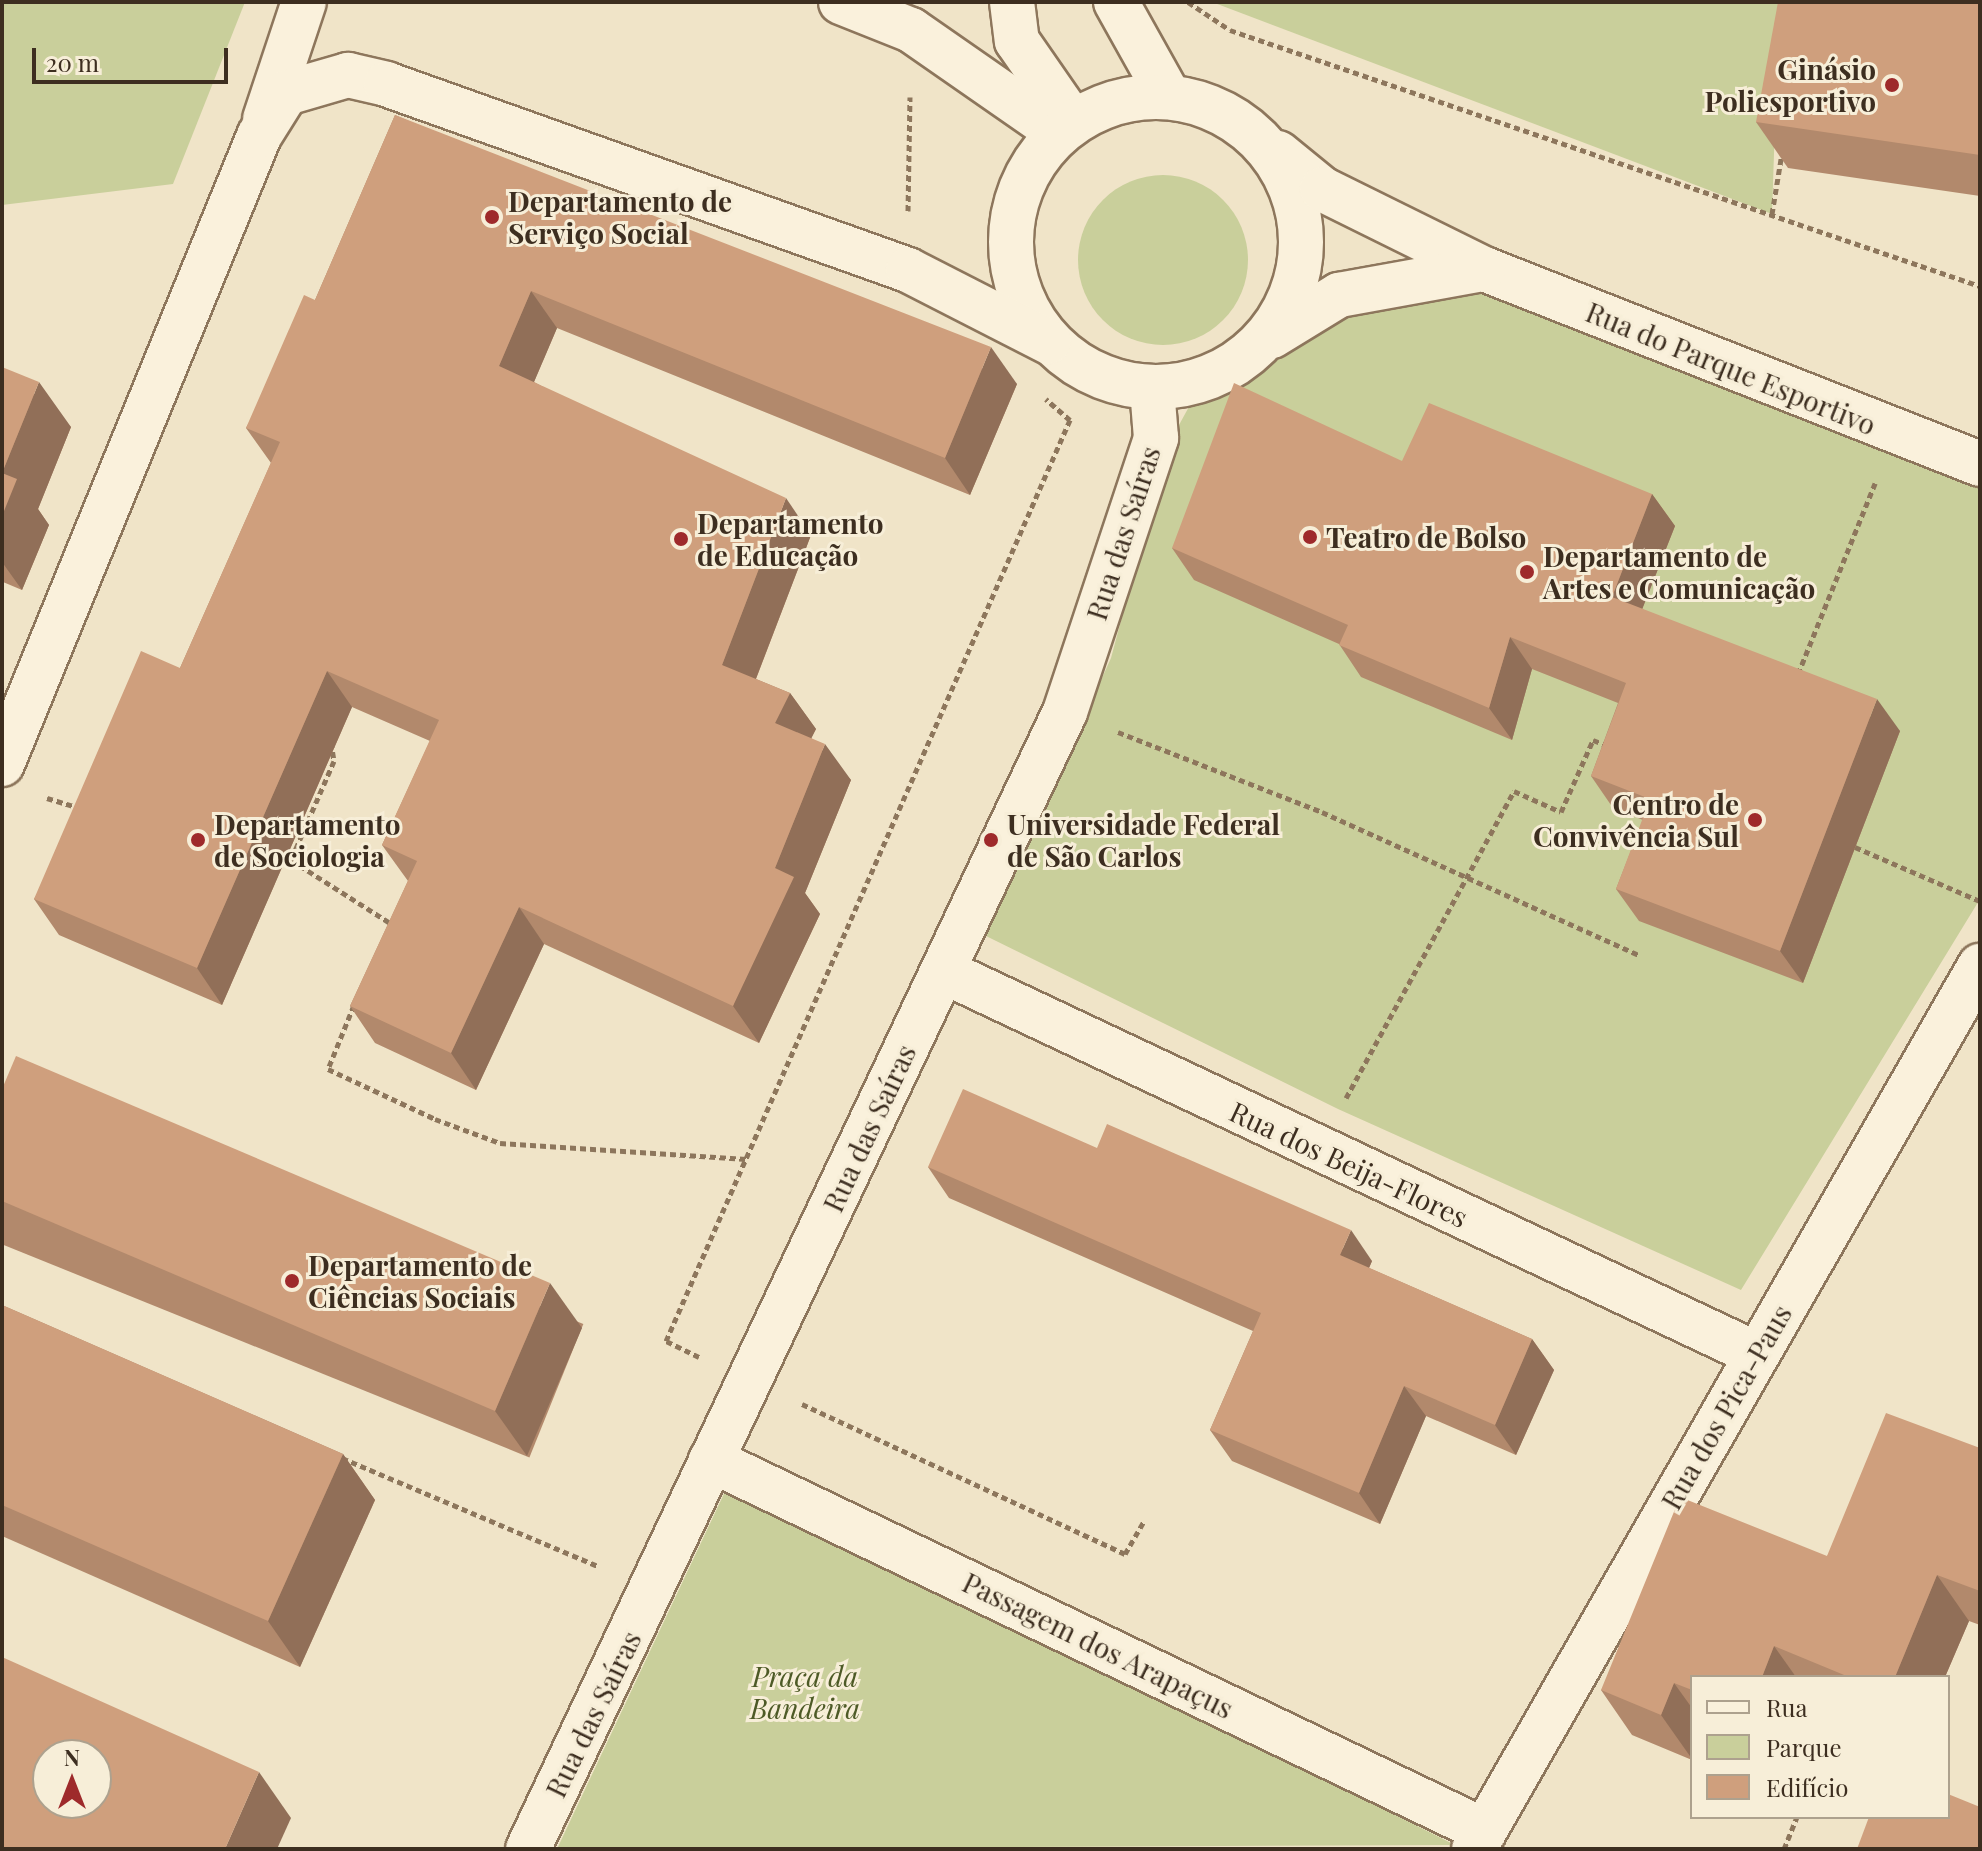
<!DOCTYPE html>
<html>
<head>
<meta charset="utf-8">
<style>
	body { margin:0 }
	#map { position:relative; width:1982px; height:1851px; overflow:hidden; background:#f0e4c8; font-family:"Playfair Display",serif }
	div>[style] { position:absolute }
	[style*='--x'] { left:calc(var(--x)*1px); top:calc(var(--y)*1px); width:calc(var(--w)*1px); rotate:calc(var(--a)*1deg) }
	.green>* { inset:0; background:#c9cf9b }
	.round { border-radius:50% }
	.path>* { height:5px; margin-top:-2.5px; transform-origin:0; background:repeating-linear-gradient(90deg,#8d765c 0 6px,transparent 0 10px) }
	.roads { filter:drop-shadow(2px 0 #8d765c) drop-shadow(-2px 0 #8d765c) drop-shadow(0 2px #8d765c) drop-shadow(0 -2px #8d765c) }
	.minor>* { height:44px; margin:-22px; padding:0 22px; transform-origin:22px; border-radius:22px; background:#faf1dc }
	.minor>.ring { margin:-22px; padding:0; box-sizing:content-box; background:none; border:44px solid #faf1dc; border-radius:50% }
	.wall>* { inset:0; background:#b2896c; transform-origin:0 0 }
	.shaded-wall>* { inset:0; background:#916f58 }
	.building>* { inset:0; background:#cf9f7d }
	.dots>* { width:22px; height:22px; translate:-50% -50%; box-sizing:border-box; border:4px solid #f7eed8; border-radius:50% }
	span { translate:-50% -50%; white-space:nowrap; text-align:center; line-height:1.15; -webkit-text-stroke:6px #f7eed8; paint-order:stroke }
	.poi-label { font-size:28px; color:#3d2e20; font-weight:700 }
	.right { translate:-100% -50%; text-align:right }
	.left { translate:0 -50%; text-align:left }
	.street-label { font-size:28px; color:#3d2e20 }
	.park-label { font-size:28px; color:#4d5a26; font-style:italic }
	.frame { position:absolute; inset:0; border:4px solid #3d2e20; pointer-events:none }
	.legend { position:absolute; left:1690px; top:1675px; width:260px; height:144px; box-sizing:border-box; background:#f7eed8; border:2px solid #ada18e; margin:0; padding:10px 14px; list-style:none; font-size:24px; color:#3d2e20 }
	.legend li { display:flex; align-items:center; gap:16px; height:40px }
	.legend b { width:40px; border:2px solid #ada18e }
	.north { position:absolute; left:32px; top:1739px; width:80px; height:80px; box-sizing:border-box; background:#f7eed8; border:2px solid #ada18e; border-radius:50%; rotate:0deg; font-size:22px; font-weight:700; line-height:32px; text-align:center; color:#3d2e20 }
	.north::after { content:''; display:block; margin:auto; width:28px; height:36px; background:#9e2a2b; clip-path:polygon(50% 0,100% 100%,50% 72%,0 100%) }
	.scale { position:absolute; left:32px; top:48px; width:196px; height:36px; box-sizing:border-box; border:4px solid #3d2e20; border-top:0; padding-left:10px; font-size:24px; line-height:28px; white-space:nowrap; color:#3d2e20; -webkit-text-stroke:6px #f7eed8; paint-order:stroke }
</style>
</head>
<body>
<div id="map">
	<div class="green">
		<div style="clip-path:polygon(2px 2px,245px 2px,173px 184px,2px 205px)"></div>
		<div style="clip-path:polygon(1212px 2px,1779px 2px,1772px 214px)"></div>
		<div class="round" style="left:1078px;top:175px;width:170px;height:170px"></div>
		<div style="clip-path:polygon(1457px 276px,1980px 475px,1980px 899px,1741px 1290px,1338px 1109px,986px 936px,1111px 658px,1168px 445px,1213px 363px,1236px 357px,1263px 325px)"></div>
		<div style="clip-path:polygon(730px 1481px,1455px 1845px,557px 1849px)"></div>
	</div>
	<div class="path">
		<div style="--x:1188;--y:2;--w:50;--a:33.7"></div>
		<div style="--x:1230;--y:30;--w:792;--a:18.85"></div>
		<div style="--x:908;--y:211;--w:114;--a:-89"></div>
		<div style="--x:1772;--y:214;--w:62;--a:-80.7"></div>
		<div style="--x:1798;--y:674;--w:206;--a:-68"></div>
		<div style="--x:1118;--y:732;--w:219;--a:21.4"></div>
		<div style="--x:1322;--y:812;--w:347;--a:24.3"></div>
		<div style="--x:331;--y:742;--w:19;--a:81"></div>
		<div style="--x:334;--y:761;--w:108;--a:113.5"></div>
		<div style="--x:291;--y:860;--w:120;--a:32.4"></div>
		<div style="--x:47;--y:798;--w:34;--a:17"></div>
		<div style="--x:1855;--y:847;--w:136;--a:23.4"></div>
		<div style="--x:354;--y:1005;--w:69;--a:112.1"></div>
		<div style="--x:328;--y:1069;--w:118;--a:25"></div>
		<div style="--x:435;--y:1119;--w:69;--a:20.3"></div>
		<div style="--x:500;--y:1143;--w:247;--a:3.7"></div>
		<div style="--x:1346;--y:1098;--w:350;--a:-61.3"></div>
		<div style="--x:1514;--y:791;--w:51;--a:24.1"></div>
		<div style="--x:1561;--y:812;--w:79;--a:-66"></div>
		<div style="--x:1593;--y:740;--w:14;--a:21"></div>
		<div style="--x:699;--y:1357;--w:37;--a:-154"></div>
		<div style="--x:666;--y:1341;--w:1006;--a:-66.32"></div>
		<div style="--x:1070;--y:420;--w:32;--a:-139"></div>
		<div style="--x:802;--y:1404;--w:356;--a:24.9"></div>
		<div style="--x:1125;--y:1554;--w:39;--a:-60"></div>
		<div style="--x:342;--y:1458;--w:278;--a:22.9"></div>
		<div style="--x:1784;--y:1849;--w:35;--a:-68"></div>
	</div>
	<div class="roads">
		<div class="minor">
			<div style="--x:841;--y:2;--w:75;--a:21.8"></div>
			<div style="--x:911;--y:30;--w:180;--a:34.8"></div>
			<div style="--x:1012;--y:2;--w:39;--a:83"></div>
			<div style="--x:1017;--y:41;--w:98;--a:55.3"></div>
			<div style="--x:1116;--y:2;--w:109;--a:60.8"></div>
			<div class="ring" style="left:1011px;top:97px;width:246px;height:246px"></div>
			<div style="--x:265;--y:119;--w:123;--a:-71.6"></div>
			<div style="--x:1278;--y:153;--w:57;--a:39.3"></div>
			<div style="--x:1322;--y:189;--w:181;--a:26.3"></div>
			<div style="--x:1484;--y:269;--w:533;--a:21.46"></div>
			<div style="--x:1272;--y:336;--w:79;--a:-31.5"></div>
			<div style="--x:1339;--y:295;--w:147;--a:-10.2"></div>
			<div style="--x:2;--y:764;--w:679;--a:-67.74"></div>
			<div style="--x:259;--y:136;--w:51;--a:-57.9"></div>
			<div style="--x:286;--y:93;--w:65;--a:-16.2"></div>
			<div style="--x:348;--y:75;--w:39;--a:13"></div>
			<div style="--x:386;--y:84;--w:554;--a:19.61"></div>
			<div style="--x:908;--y:270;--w:158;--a:27.1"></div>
			<div style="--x:943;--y:971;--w:899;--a:25.22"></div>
			<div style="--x:711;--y:1460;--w:858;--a:25.61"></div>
			<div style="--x:528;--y:1849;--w:1257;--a:-64.72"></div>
			<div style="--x:1065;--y:712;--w:289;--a:-71.6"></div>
			<div style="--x:1156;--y:438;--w:50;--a:-94.6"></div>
			<div style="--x:1474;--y:1849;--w:1018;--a:-60.19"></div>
		</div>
	</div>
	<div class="wall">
		<div style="clip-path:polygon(1980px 2px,1980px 196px,1788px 168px,1756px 122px)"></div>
		<div style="clip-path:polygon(395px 115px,1017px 384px,970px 495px,557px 328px,534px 382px,811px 535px,756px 679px,790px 693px,816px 729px,811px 738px,851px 780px,805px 893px,820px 914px,759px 1043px,544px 944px,476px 1090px,375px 1043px,350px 1006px,408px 881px,382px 845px,430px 741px,352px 707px,222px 1005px,59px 935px,34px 899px,180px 668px,271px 463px,246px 428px,315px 300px)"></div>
		<div style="clip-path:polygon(2px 367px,71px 427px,38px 509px,49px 525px,22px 590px,3px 582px,2px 583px)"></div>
		<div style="clip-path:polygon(1652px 494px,1675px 526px,1642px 609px,1900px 731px,1803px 983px,1639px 921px,1616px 889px,1643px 820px,1613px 808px,1591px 776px,1618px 703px,1532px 669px,1512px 740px,1361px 677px,1339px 644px,1194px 580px,1172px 548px)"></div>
		<div style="left:2px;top:1089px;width:627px;height:144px;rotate:22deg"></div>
		<div style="clip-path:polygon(1097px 1148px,1372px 1261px,1369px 1268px,1532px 1339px,1554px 1370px,1516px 1455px,1426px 1416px,1380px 1524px,1232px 1461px,1210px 1430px,1253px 1331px,949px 1198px,928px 1167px)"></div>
		<div style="clip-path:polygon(2px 1305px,343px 1454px,375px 1500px,300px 1667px,2px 1536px)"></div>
		<div style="clip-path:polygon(1980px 1448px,1980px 1625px,1969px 1621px,1945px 1677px,1692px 1677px,1692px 1760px,1632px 1735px,1601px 1690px,1827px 1556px)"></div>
	</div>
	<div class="shaded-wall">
		<div style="clip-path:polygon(531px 291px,557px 328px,525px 403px,499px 366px)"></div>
		<div style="clip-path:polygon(991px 347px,1017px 384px,970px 495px,945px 458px)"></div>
		<div style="clip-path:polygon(39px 382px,71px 427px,38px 509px,49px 525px,22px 590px,2px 562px,2px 473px)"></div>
		<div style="clip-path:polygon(1652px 494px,1675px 526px,1634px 630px,1612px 597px)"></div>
		<div style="clip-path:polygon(786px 498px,811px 535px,747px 702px,722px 665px)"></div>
		<div style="clip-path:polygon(1510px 637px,1532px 669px,1512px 740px,1489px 708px)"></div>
		<div style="clip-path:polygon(327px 671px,352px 707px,222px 1005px,197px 968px)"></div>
		<div style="clip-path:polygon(790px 693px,816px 729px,801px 759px,775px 723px)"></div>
		<div style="clip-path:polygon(1877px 699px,1900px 731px,1803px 983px,1780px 951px)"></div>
		<div style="clip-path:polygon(825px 744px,851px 780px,805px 893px,820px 914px,759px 1043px,733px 1006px,775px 868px)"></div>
		<div style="clip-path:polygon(519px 907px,544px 944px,476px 1090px,451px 1053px)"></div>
		<div style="clip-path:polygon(1351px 1230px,1372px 1261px,1361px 1286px,1340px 1255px)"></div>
		<div style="clip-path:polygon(550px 1283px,582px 1328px,527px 1456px,495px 1411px)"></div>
		<div style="clip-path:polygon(1532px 1339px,1554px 1370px,1516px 1455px,1495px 1425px)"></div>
		<div style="clip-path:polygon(1404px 1386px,1426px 1416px,1380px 1524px,1359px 1493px)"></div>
		<div style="clip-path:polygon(343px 1454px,375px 1500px,300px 1667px,268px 1621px)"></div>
		<div style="clip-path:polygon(1937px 1575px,1969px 1621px,1945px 1677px,1895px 1677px)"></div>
		<div style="clip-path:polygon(1774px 1646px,1796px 1677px,1762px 1677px)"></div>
		<div style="clip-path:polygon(1674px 1683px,1692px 1708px,1692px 1759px,1661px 1715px)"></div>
		<div style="clip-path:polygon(259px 1772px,291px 1818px,277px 1849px,225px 1849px)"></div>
	</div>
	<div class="building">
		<div style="clip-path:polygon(1778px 2px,1980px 2px,1980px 155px,1756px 122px)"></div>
		<div style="clip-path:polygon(395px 115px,991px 347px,945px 458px,531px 291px,499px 366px,786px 498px,722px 665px,790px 693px,775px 723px,825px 744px,775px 868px,794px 877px,733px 1006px,519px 907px,451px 1053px,350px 1006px,417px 861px,382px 845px,439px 720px,327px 671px,197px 968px,34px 899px,141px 651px,180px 668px,280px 442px,246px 428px,304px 295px,315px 300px)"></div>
		<div style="clip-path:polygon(2px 367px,39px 382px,2px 473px)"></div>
		<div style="clip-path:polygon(1234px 383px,1402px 461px,1429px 403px,1652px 494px,1612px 597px,1877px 699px,1780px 951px,1616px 889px,1650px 799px,1591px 776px,1626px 683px,1510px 637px,1489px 708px,1339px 645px,1348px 625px,1172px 548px)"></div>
		<div style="clip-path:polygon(2px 473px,17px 479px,2px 516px)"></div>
		<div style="clip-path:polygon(16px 1056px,550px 1283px,495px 1411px,2px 1201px,2px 1089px)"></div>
		<div style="clip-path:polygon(963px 1089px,1097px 1148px,1107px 1124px,1351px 1230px,1340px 1255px,1532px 1339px,1495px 1425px,1404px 1386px,1359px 1493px,1210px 1430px,1261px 1313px,928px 1167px)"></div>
		<div style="clip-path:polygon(2px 1305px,343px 1454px,268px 1621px,2px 1505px)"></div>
		<div style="clip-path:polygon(1886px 1413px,1980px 1448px,1980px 1591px,1937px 1575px,1895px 1677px,1849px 1677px,1774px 1646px,1762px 1677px,1692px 1677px,1692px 1690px,1674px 1683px,1661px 1715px,1601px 1690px,1680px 1497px,1827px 1556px)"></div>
		<div style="clip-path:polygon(evenodd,2px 1657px,259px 1772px,225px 1849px,2px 1849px,2px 1657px,48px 1755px,96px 1755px,96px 1803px,48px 1803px,48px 1755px)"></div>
		<div style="clip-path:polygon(1948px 1794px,1980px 1807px,1980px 1849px,1857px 1849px,1869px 1817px,1948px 1817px)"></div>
	</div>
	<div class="dots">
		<div style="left:1892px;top:85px;background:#9e2a2b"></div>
		<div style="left:492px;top:217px;background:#9e2a2b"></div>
		<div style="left:1310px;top:537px;background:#9e2a2b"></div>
		<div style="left:681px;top:539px;background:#9e2a2b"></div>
		<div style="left:1527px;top:572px;background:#9e2a2b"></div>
		<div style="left:1755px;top:820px;background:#9e2a2b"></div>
		<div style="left:198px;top:840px;background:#9e2a2b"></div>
		<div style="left:991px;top:840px;background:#9e2a2b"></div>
		<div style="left:292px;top:1281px;background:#9e2a2b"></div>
	</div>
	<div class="poi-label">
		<span class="right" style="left:1876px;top:85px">Ginásio<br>Poliesportivo</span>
		<span class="left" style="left:508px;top:217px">Departamento de<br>Serviço Social</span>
		<span class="left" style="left:697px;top:539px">Departamento<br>de Educação</span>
		<span class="left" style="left:1326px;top:537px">Teatro de Bolso</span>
		<span class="left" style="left:1543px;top:572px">Departamento de<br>Artes e Comunicação</span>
		<span class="right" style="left:1739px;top:820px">Centro de<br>Convivência Sul</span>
		<span class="left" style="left:214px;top:840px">Departamento<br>de Sociologia</span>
		<span class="left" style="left:1007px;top:840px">Universidade Federal<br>de São Carlos</span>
		<span class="left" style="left:308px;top:1281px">Departamento de<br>Ciências Sociais</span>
	</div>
	<div class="street-label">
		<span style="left:1731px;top:368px;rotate:22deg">Rua do Parque Esportivo</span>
		<span style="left:1123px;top:533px;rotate:-72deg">Rua das Saíras</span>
		<span style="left:869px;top:1128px;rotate:-65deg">Rua das Saíras</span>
		<span style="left:1349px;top:1164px;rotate:25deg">Rua dos Beija-Flores</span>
		<span style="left:1726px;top:1407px;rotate:-60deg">Rua dos Pica-Paus</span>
		<span style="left:1098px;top:1645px;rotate:26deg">Passagem dos Arapaçus</span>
		<span style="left:593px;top:1714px;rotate:-64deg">Rua das Saíras</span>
	</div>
	<div class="park-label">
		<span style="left:805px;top:1692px">Praça da<br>Bandeira</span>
	</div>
	<div class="frame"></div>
	<ul class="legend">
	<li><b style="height:10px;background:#faf1dc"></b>Rua</li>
	<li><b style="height:22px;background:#c9cf9b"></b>Parque</li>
	<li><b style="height:22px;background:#cf9f7d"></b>Edifício</li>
	</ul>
	<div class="north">N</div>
	<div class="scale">20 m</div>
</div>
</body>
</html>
